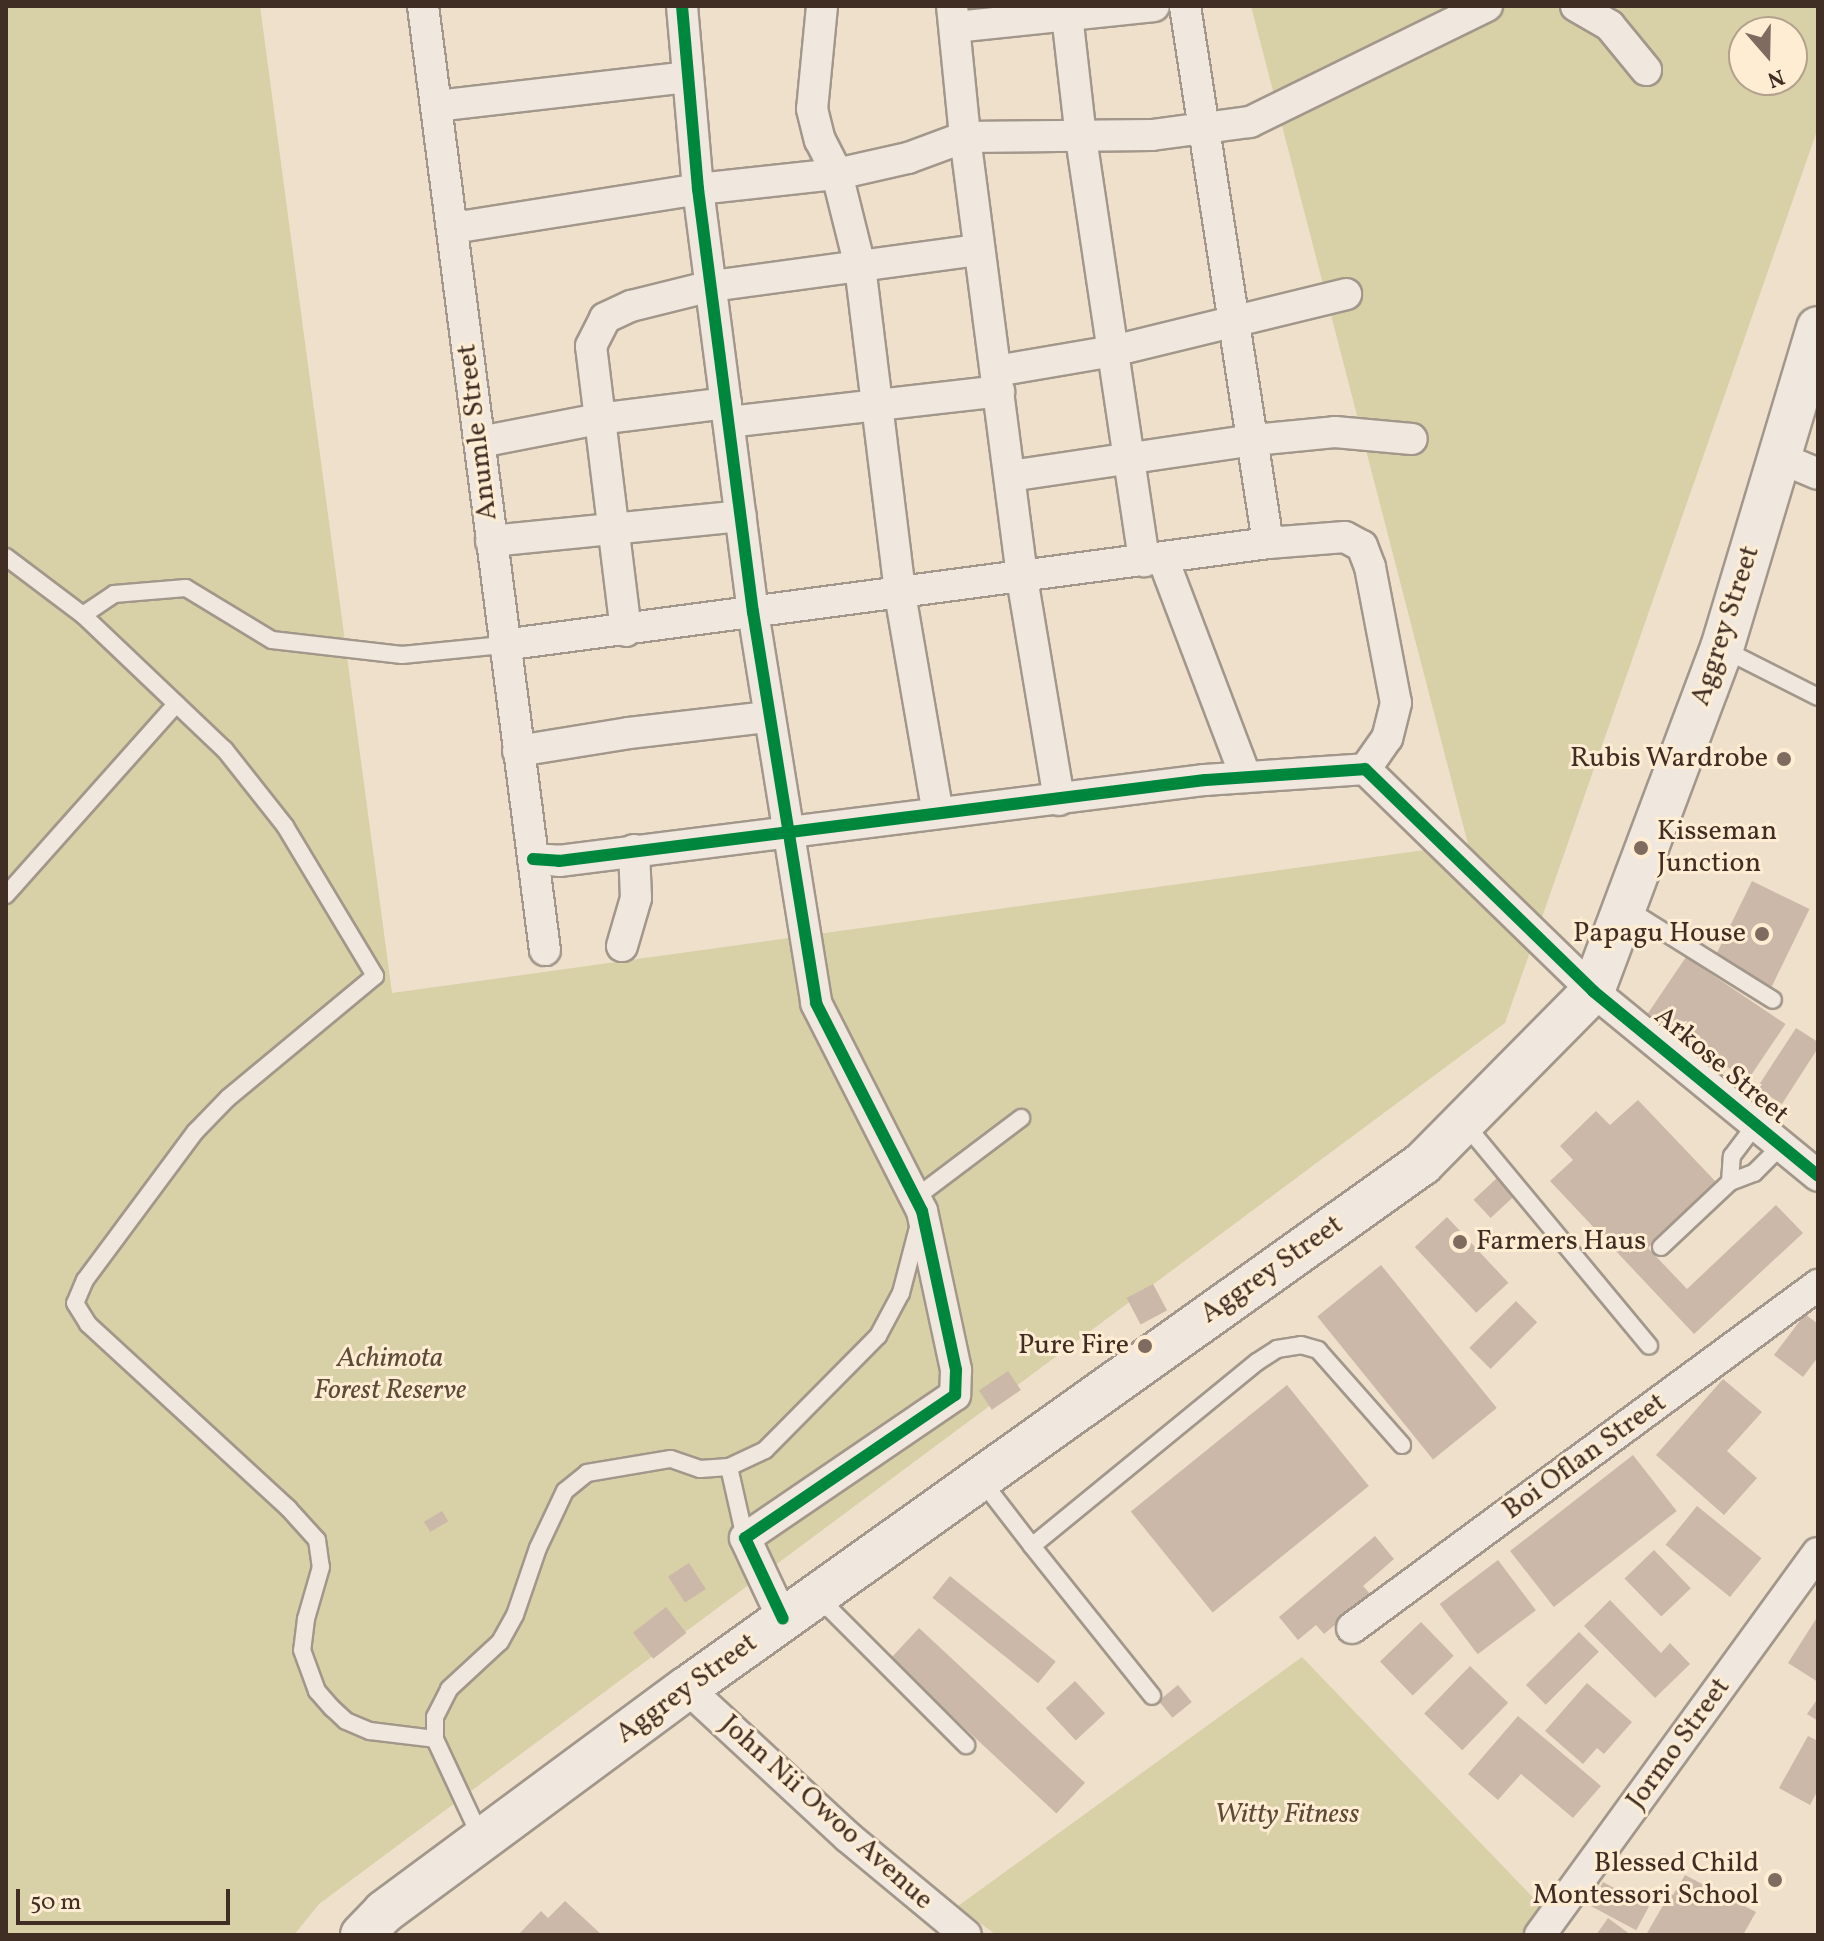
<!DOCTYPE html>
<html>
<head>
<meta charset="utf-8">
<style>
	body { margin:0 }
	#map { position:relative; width:1824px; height:1941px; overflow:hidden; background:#eee0ca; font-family:Vollkorn,serif }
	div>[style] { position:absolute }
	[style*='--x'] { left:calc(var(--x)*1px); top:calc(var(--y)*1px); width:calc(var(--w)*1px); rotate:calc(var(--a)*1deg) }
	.green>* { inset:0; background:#d8d0a7 }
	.building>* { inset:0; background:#ccb8a8; transform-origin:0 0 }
	.roads { filter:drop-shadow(2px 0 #a2978a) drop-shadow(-2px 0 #a2978a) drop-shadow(0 2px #a2978a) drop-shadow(0 -2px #a2978a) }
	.lane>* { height:16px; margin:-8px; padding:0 8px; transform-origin:8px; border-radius:8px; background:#f0e8de }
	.street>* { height:30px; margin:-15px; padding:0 15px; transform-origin:15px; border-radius:15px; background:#f0e8de }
	.secondary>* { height:42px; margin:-21px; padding:0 21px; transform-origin:21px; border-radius:21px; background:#f0e8de }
	.cycleway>* { height:12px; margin:-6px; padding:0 6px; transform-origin:6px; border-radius:6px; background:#00873e }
	.dots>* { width:22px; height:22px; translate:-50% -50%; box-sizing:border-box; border:4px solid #feedd3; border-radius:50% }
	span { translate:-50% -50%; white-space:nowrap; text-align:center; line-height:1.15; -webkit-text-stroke:6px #feedd3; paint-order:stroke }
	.street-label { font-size:28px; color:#402e25 }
	.poi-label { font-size:28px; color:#402e25 }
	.right { translate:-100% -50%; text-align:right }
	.left { translate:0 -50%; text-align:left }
	.park-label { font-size:28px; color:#5b4c39; font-style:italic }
	.frame { position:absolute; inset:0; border:8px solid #402e25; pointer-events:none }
	.north { position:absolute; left:1728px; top:16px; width:80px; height:80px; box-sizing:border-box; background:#feedd3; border:2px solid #b2a18d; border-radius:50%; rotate:160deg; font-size:22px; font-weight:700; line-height:32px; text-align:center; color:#402e25 }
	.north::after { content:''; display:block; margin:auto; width:28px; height:36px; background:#7d6c5f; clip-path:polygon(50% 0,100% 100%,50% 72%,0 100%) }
	.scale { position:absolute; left:16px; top:1889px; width:214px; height:36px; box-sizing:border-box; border:4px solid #402e25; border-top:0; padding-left:10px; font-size:24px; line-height:28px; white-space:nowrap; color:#402e25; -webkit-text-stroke:6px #feedd3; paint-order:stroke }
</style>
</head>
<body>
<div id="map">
	<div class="green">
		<div style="clip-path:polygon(evenodd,6px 6px,260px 6px,392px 993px,1468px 844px,1251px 6px,1818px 6px,1818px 128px,1505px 1023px,319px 1904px,294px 1935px,6px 1935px,6px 6px,1744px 32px,1792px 32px,1792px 80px,1744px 80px,1744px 32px)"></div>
		<div style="clip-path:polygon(1302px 1657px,1545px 1910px,1527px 1935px,996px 1935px,958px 1906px)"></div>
	</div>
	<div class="building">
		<div style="left:1752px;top:881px;width:64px;height:88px;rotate:26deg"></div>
		<div style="left:1686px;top:957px;width:120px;height:68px;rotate:34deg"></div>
		<div style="clip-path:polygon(1796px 1028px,1818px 1042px,1818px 1048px,1782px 1104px,1757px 1088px)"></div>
		<div style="clip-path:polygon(1638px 1100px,1717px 1183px,1648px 1248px,1687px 1289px,1776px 1205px,1803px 1233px,1694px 1334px,1550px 1181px,1573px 1160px,1560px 1146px,1596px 1111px,1610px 1125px)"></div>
		<div style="left:1497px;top:1178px;width:25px;height:32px;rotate:47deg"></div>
		<div style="left:1447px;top:1217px;width:90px;height:44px;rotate:47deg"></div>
		<div style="left:1381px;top:1265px;width:184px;height:82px;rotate:51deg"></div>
		<div style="left:1153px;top:1284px;width:30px;height:30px;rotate:62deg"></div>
		<div style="left:1516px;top:1301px;width:30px;height:66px;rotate:45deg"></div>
		<div style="clip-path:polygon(1805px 1314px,1818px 1324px,1818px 1357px,1803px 1377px,1774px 1355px)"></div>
		<div style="left:1008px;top:1371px;width:23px;height:35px;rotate:56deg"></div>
		<div style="clip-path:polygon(1723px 1379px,1762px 1412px,1727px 1451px,1757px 1478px,1724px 1515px,1656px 1455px)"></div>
		<div style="left:1287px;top:1385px;width:130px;height:201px;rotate:51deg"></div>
		<div style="left:1633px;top:1455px;width:71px;height:156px;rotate:52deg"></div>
		<div style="left:1697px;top:1506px;width:83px;height:50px;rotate:39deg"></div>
		<div style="left:442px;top:1511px;width:12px;height:21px;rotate:59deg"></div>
		<div style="clip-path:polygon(1375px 1536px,1394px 1559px,1363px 1586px,1371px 1595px,1324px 1634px,1316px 1625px,1298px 1640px,1279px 1617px)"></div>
		<div style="left:1654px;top:1550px;width:53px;height:41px;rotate:46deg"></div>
		<div style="left:1498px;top:1560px;width:63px;height:73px;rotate:53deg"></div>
		<div style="left:689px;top:1563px;width:31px;height:25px;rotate:57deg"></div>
		<div style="left:950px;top:1576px;width:136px;height:28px;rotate:39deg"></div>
		<div style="clip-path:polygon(1610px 1600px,1661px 1653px,1670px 1643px,1690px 1664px,1655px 1698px,1584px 1626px)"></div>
		<div style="left:666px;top:1607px;width:33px;height:42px;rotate:52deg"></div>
		<div style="clip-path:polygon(1816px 1619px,1818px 1621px,1818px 1682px,1788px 1663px)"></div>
		<div style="left:1421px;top:1622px;width:47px;height:57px;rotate:46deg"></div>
		<div style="left:919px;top:1628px;width:227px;height:42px;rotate:43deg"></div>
		<div style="left:1579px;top:1632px;width:28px;height:75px;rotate:45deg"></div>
		<div style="left:1470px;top:1666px;width:53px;height:66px;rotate:44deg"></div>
		<div style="left:1075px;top:1681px;width:44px;height:40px;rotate:47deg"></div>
		<div style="clip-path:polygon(1587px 1683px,1632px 1722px,1604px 1754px,1597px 1748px,1583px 1764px,1545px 1731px)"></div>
		<div style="left:1178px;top:1685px;width:22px;height:25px;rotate:51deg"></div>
		<div style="clip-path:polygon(1818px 1698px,1818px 1721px,1807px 1714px)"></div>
		<div style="clip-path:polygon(1518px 1716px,1601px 1786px,1573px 1818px,1521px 1774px,1498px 1800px,1468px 1774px)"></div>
		<div style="clip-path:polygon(1808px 1736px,1818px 1741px,1818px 1790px,1810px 1805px,1779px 1788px)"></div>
		<div style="clip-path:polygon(1685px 1875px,1756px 1912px,1743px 1935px,1646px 1935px,1670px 1893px,1673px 1895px)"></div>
		<div style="left:1603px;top:1882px;width:52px;height:27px;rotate:28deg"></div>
		<div style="clip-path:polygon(565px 1901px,602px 1935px,518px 1935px,541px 1911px,548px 1918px)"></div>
		<div style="clip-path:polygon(1608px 1918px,1631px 1935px,1596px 1935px)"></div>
	</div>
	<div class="roads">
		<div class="lane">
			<div style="--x:6;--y:557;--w:96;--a:37"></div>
			<div style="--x:83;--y:615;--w:196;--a:43.6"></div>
			<div style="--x:225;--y:750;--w:97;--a:51.7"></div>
			<div style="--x:285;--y:826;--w:175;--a:59"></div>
			<div style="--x:375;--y:976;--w:191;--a:140.3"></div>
			<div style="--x:228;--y:1098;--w:47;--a:134.1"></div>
			<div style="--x:195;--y:1132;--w:184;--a:126.6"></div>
			<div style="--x:85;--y:1280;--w:25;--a:113"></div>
			<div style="--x:75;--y:1303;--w:25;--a:58"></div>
			<div style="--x:88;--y:1324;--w:272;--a:42.6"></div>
			<div style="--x:288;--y:1508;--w:43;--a:47.8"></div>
			<div style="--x:317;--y:1540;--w:27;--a:82"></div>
			<div style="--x:321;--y:1567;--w:54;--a:106.1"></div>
			<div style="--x:306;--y:1619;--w:31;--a:97"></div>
			<div style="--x:302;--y:1650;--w:44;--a:69.9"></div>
			<div style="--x:317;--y:1691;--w:23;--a:49"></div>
			<div style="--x:332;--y:1708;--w:19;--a:43"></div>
			<div style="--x:346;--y:1721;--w:26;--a:23"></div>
			<div style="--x:370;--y:1731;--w:65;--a:7"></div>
			<div style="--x:83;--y:615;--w:37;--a:-34"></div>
			<div style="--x:114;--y:594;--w:72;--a:-4.8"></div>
			<div style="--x:186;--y:588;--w:100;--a:31.2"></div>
			<div style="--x:272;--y:640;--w:131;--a:6.6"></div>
			<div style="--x:402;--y:655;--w:101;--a:-5.7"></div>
			<div style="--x:1723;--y:649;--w:106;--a:26.8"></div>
			<div style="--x:6;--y:895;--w:256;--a:-48.3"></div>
			<div style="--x:1626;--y:908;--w:173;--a:32"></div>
			<div style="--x:1465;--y:1124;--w:288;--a:50.3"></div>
			<div style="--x:1730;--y:1182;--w:26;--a:-86"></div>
			<div style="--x:1732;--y:1156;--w:39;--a:-53"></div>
			<div style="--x:915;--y:1198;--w:133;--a:-37"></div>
			<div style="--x:1661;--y:1247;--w:95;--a:-43.3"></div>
			<div style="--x:1730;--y:1182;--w:26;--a:-21"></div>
			<div style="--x:1754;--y:1173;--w:37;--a:-45"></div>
			<div style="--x:729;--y:1467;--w:73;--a:77.3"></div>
			<div style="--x:982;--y:1481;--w:82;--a:52.4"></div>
			<div style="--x:1032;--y:1546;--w:291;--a:-39.3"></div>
			<div style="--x:1257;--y:1362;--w:24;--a:-33"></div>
			<div style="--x:1277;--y:1349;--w:24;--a:-9"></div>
			<div style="--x:1301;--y:1345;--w:18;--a:16"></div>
			<div style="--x:1318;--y:1350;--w:127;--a:48.5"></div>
			<div style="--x:1032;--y:1546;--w:192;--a:51.3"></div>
			<div style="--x:817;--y:1596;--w:211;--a:45"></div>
			<div style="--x:482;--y:1840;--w:111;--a:-115"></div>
			<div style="--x:435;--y:1739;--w:22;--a:-90"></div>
			<div style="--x:435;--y:1717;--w:31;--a:-63"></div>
			<div style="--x:449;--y:1689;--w:69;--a:-42.7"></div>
			<div style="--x:500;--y:1642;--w:31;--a:-61"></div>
			<div style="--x:515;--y:1615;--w:71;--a:-71.1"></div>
			<div style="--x:538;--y:1548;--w:63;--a:-64.7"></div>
			<div style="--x:565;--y:1491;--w:28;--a:-39"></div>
			<div style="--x:587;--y:1473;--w:85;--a:-9.5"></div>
			<div style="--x:671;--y:1459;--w:31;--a:19"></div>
			<div style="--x:700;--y:1469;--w:29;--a:-4"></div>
			<div style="--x:729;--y:1467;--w:40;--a:-25"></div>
			<div style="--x:765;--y:1450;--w:161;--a:-45.3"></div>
			<div style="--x:878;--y:1336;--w:49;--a:-61.9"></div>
			<div style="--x:901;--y:1293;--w:71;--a:-75.4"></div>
		</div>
		<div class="street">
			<div style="--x:423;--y:6;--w:952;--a:82.64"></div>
			<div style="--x:682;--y:6;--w:184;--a:85"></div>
			<div style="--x:698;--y:189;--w:427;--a:82.6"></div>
			<div style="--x:753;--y:612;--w:396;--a:80.8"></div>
			<div style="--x:816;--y:1003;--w:233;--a:63"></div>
			<div style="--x:922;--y:1211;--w:163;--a:77.9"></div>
			<div style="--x:956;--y:1370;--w:25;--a:92"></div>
			<div style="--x:955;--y:1395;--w:254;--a:145.7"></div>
			<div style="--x:745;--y:1538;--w:89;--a:64.9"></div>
			<div style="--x:822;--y:6;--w:103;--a:95.5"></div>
			<div style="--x:812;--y:109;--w:32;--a:76"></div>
			<div style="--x:820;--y:140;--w:38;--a:63"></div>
			<div style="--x:837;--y:174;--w:95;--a:76"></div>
			<div style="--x:860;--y:266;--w:330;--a:83"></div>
			<div style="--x:900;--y:594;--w:222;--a:80.2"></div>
			<div style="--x:952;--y:6;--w:132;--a:84.3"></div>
			<div style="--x:965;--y:137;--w:445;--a:82.6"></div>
			<div style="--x:1022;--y:578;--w:225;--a:80.5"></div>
			<div style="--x:1066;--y:6;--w:133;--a:83.5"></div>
			<div style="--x:1081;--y:138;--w:428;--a:81.5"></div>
			<div style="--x:1185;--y:6;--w:543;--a:81.21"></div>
			<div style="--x:1576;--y:6;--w:39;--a:30"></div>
			<div style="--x:1610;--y:26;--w:57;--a:50.7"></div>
			<div style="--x:955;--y:27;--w:200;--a:-6"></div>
			<div style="--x:437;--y:106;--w:252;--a:-6.6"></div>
			<div style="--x:453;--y:228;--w:248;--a:-9"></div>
			<div style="--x:698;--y:189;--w:140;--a:-6.2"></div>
			<div style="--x:837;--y:174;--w:73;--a:-12.7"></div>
			<div style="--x:908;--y:158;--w:61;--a:-20.2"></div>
			<div style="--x:965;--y:137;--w:187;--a:-0.6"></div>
			<div style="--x:1152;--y:135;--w:99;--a:-7.6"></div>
			<div style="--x:1250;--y:122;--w:264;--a:-26.1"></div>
			<div style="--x:996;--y:371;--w:119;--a:-9.7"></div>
			<div style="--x:1113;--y:351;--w:240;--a:-13.7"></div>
			<div style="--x:729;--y:422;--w:272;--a:-6.5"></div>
			<div style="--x:480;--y:442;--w:120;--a:-11"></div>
			<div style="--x:598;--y:419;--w:129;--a:-7.1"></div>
			<div style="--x:1780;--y:458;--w:41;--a:22.8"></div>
			<div style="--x:1010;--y:476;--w:247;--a:-8.4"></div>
			<div style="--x:1254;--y:440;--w:81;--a:-5.6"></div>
			<div style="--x:1335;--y:432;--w:77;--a:5.2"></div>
			<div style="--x:491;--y:541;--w:251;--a:-5.7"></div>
			<div style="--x:1163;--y:559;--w:233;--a:69.2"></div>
			<div style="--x:626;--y:631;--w:287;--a:-97"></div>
			<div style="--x:591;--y:346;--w:31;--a:-63"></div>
			<div style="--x:605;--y:318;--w:29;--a:-25"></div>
			<div style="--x:631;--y:306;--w:83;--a:-13.9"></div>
			<div style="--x:712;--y:286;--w:269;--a:-7.7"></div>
			<div style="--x:503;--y:645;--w:772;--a:-7.59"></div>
			<div style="--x:1268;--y:543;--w:77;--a:-4.5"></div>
			<div style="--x:1345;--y:537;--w:19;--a:28"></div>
			<div style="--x:1362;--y:546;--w:22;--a:69"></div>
			<div style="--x:1370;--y:567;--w:138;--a:79.2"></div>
			<div style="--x:1396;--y:703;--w:36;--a:104"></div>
			<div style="--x:1387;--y:738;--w:38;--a:125"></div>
			<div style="--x:518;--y:751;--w:112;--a:-9.2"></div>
			<div style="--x:629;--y:733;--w:140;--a:-6.6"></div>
			<div style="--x:533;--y:859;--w:26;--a:4"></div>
			<div style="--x:559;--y:861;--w:651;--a:-7.15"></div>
			<div style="--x:1205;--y:780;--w:160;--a:-3.9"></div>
			<div style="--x:1365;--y:769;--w:318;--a:44.2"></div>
			<div style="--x:1593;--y:991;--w:291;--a:39.4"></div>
			<div style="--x:622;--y:946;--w:50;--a:-73.7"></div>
			<div style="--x:636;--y:898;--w:48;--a:-92.4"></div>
			<div style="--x:1352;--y:1628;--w:579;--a:-36.35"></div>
			<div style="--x:687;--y:1688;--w:219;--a:42.8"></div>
			<div style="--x:848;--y:1837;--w:153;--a:39.7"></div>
			<div style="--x:1540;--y:1935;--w:472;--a:-54"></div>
		</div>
		<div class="secondary">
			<div style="--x:362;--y:1935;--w:32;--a:-46"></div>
			<div style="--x:384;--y:1912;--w:377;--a:-36.5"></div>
			<div style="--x:687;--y:1688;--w:903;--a:-35.49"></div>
			<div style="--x:1422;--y:1164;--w:243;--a:-45.3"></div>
			<div style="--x:1593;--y:991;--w:366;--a:-69.4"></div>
			<div style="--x:1722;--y:648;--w:334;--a:-73.3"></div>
		</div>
	</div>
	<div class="cycleway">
		<div style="--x:682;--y:6;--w:184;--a:85"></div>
		<div style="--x:698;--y:189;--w:427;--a:82.6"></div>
		<div style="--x:753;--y:612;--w:396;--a:80.8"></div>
		<div style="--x:816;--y:1003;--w:233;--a:63"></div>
		<div style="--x:922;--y:1211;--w:163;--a:77.9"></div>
		<div style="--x:956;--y:1370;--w:25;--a:92"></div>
		<div style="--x:955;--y:1395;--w:254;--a:145.7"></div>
		<div style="--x:745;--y:1538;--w:89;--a:64.9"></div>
		<div style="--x:533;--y:859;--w:26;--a:4"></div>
		<div style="--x:559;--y:861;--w:651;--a:-7.15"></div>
		<div style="--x:1205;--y:780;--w:160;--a:-3.9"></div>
		<div style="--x:1365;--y:769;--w:318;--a:44.2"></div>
		<div style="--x:1593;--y:991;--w:291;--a:39.4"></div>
	</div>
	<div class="dots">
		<div style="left:1784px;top:759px;background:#7d6c5f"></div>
		<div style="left:1641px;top:848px;background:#7d6c5f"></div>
		<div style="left:1762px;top:934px;background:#7d6c5f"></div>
		<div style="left:1460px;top:1242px;background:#7d6c5f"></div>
		<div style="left:1145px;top:1346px;background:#7d6c5f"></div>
		<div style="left:1775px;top:1880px;background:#7d6c5f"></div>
	</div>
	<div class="street-label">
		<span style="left:478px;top:432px;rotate:-97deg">Anumle Street</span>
		<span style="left:1726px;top:626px;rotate:-72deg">Aggrey Street</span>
		<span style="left:1721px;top:1066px;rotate:40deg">Arkose Street</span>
		<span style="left:1272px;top:1270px;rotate:-35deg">Aggrey Street</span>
		<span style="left:1585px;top:1457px;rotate:-36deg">Boi Oflan Street</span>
		<span style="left:687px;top:1689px;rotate:-36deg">Aggrey Street</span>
		<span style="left:1679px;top:1744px;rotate:-54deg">Jormo Street</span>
		<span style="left:826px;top:1813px;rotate:42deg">John Nii Owoo Avenue</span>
	</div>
	<div class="poi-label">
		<span class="right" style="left:1768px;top:759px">Rubis Wardrobe</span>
		<span class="left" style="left:1657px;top:848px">Kisseman<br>Junction</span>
		<span class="right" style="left:1746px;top:934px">Papagu House</span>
		<span class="left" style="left:1476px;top:1242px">Farmers Haus</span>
		<span class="right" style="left:1129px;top:1346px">Pure Fire</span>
		<span class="right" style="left:1759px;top:1880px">Blessed Child<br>Montessori School</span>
	</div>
	<div class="park-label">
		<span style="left:390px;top:1375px">Achimota<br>Forest Reserve</span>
		<span style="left:1287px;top:1815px">Witty Fitness</span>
	</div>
	<div class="frame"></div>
	<div class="north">N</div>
	<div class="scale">50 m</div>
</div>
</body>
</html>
